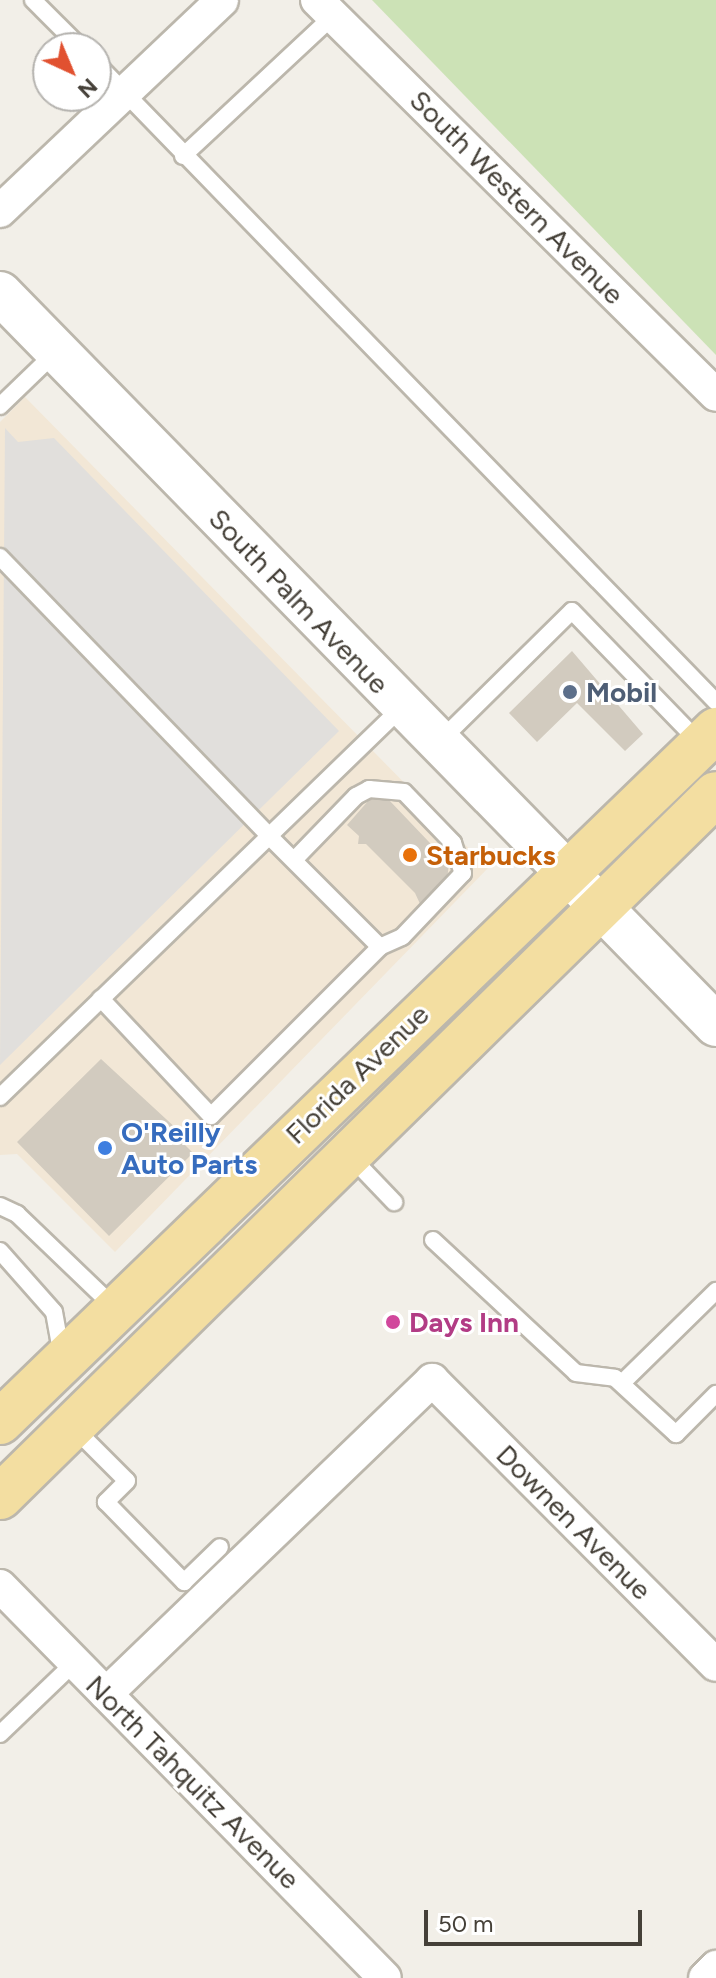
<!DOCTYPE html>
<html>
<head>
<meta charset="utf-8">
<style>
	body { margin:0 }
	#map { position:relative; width:716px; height:1978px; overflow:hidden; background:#f2efe8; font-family:Figtree,sans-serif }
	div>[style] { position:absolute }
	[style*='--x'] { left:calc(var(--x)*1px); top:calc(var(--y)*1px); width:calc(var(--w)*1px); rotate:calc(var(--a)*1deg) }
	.commercial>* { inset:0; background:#f2e7d6 }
	.green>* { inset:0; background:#cce2b6 }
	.parking>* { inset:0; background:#e1dfdc }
	.building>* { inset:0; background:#d2cbbf }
	.roads { filter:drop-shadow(2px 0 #bcb7ac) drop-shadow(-2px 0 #bcb7ac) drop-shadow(0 2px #bcb7ac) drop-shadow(0 -2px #bcb7ac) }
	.service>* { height:16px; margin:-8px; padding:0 8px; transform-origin:8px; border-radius:8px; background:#fff }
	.minor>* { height:32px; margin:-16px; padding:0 16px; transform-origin:16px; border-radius:16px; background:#fff }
	.tertiary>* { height:42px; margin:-21px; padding:0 21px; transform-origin:21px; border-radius:21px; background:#fff }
	.primary>* { height:44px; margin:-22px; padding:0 22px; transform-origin:22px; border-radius:22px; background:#f3dea1 }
	.dots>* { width:22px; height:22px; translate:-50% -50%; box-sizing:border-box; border:4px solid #fff; border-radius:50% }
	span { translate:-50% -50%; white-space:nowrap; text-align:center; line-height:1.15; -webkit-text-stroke:6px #fff; paint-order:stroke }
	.street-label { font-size:28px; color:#454038 }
	.service-label { font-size:28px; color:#4e5e75; font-weight:700 }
	.left { translate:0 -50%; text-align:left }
	.food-label { font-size:28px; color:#c56008; font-weight:700 }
	.shop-label { font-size:28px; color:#366cbe; font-weight:700 }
	.hotel-label { font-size:28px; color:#b23c85; font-weight:700 }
	.north { position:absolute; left:32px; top:32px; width:80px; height:80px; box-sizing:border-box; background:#fff; border:2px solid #b5b3af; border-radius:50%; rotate:136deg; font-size:22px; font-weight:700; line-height:32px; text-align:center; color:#454038 }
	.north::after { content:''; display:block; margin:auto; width:28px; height:36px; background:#e15130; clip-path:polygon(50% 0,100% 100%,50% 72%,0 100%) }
	.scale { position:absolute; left:424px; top:1910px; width:218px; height:36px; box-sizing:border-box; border:4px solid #454038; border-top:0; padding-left:10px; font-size:24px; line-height:28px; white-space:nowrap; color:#454038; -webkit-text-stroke:6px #fff; paint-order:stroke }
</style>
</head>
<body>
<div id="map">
	<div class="commercial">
		<div style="clip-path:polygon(25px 397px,488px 868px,115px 1252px,17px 1154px,0 1155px,0 422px)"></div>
	</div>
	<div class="green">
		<div style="clip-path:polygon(372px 0,716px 0,716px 355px)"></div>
	</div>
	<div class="parking">
		<div style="clip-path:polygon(5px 428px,18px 442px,54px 438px,339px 731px,0 1065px)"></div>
	</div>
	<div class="building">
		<div style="clip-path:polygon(572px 651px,643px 734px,625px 751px,577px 703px,537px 742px,509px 713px)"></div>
		<div style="clip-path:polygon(369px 800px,389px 800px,449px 863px,447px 880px,421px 906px,415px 893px,366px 844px,358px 844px,359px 836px,347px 825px)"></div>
		<div style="clip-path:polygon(101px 1059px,179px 1131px,175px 1135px,193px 1153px,109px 1236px,17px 1142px)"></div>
	</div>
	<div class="roads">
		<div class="service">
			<div style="--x:33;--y:0;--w:68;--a:45"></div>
			<div style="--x:96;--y:63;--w:890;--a:45.86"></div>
			<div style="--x:183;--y:156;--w:205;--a:-43"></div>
			<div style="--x:0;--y:406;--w:78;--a:-44"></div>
			<div style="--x:0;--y:557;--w:388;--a:46"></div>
			<div style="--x:269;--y:836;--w:185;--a:-44.1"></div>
			<div style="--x:440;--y:741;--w:185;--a:-44.6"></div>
			<div style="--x:572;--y:611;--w:184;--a:45.9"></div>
			<div style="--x:294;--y:860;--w:89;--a:-45.9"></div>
			<div style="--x:356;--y:796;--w:15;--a:-28"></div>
			<div style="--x:369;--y:789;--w:35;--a:5"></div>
			<div style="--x:404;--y:792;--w:71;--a:46.1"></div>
			<div style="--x:453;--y:843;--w:32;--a:72"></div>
			<div style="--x:463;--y:873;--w:88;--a:133.6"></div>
			<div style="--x:402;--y:937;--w:24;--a:156"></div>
			<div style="--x:0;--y:1097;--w:375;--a:-44.1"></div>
			<div style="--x:269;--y:836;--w:157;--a:45"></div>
			<div style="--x:380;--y:947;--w:239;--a:135"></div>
			<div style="--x:211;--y:1116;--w:161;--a:-133.2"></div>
			<div style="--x:350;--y:1156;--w:64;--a:46.3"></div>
			<div style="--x:0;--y:1206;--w:19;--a:25"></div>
			<div style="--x:17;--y:1214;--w:134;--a:43.8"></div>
			<div style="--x:433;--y:1240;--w:195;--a:42.9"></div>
			<div style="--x:576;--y:1373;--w:39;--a:7"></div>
			<div style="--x:615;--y:1378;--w:83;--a:42.6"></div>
			<div style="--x:676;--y:1434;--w:57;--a:-45"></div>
			<div style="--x:0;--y:1251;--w:81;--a:48.5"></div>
			<div style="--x:54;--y:1312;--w:45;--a:79.7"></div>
			<div style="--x:622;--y:1383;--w:132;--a:-44.4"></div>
			<div style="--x:73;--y:1427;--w:76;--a:45"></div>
			<div style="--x:127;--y:1481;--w:30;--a:135"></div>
			<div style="--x:106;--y:1502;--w:112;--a:45.7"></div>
			<div style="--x:184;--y:1582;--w:50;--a:-44.2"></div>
			<div style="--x:0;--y:1734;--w:104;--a:-43.8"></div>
		</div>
		<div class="minor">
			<div style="--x:317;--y:0;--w:561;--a:44.71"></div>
			<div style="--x:0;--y:211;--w:306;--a:-43.5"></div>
			<div style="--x:0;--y:1586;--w:549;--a:45.52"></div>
			<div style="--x:106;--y:1694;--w:453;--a:-43.9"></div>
			<div style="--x:432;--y:1380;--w:402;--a:45.1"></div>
			<div style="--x:705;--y:1978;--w:16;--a:-45"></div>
		</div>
		<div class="tertiary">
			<div style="--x:0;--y:293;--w:1024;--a:45.63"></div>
		</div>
		<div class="primary">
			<div style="--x:0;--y:1422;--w:996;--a:-44.02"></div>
			<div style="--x:0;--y:1497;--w:1003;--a:-44.48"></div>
		</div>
	</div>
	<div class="dots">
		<div style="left:570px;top:692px;background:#5c6f8a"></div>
		<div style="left:410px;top:855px;background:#e8710a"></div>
		<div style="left:105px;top:1148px;background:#3f7fe0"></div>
		<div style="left:393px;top:1322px;background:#d1479c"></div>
	</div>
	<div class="street-label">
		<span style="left:517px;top:197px;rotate:45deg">South Western Avenue</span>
		<span style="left:299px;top:601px;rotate:46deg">South Palm Avenue</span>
		<span style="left:357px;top:1074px;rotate:-44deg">Florida Avenue</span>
		<span style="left:574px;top:1522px;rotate:45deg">Downen Avenue</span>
		<span style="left:193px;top:1782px;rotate:45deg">North Tahquitz Avenue</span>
	</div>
	<div class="service-label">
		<span class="left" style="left:586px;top:692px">Mobil</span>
	</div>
	<div class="food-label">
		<span class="left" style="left:426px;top:855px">Starbucks</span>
	</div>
	<div class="shop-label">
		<span class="left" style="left:121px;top:1148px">O'Reilly<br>Auto Parts</span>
	</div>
	<div class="hotel-label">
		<span class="left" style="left:409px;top:1322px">Days Inn</span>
	</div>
	<div class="north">N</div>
	<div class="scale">50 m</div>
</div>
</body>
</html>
